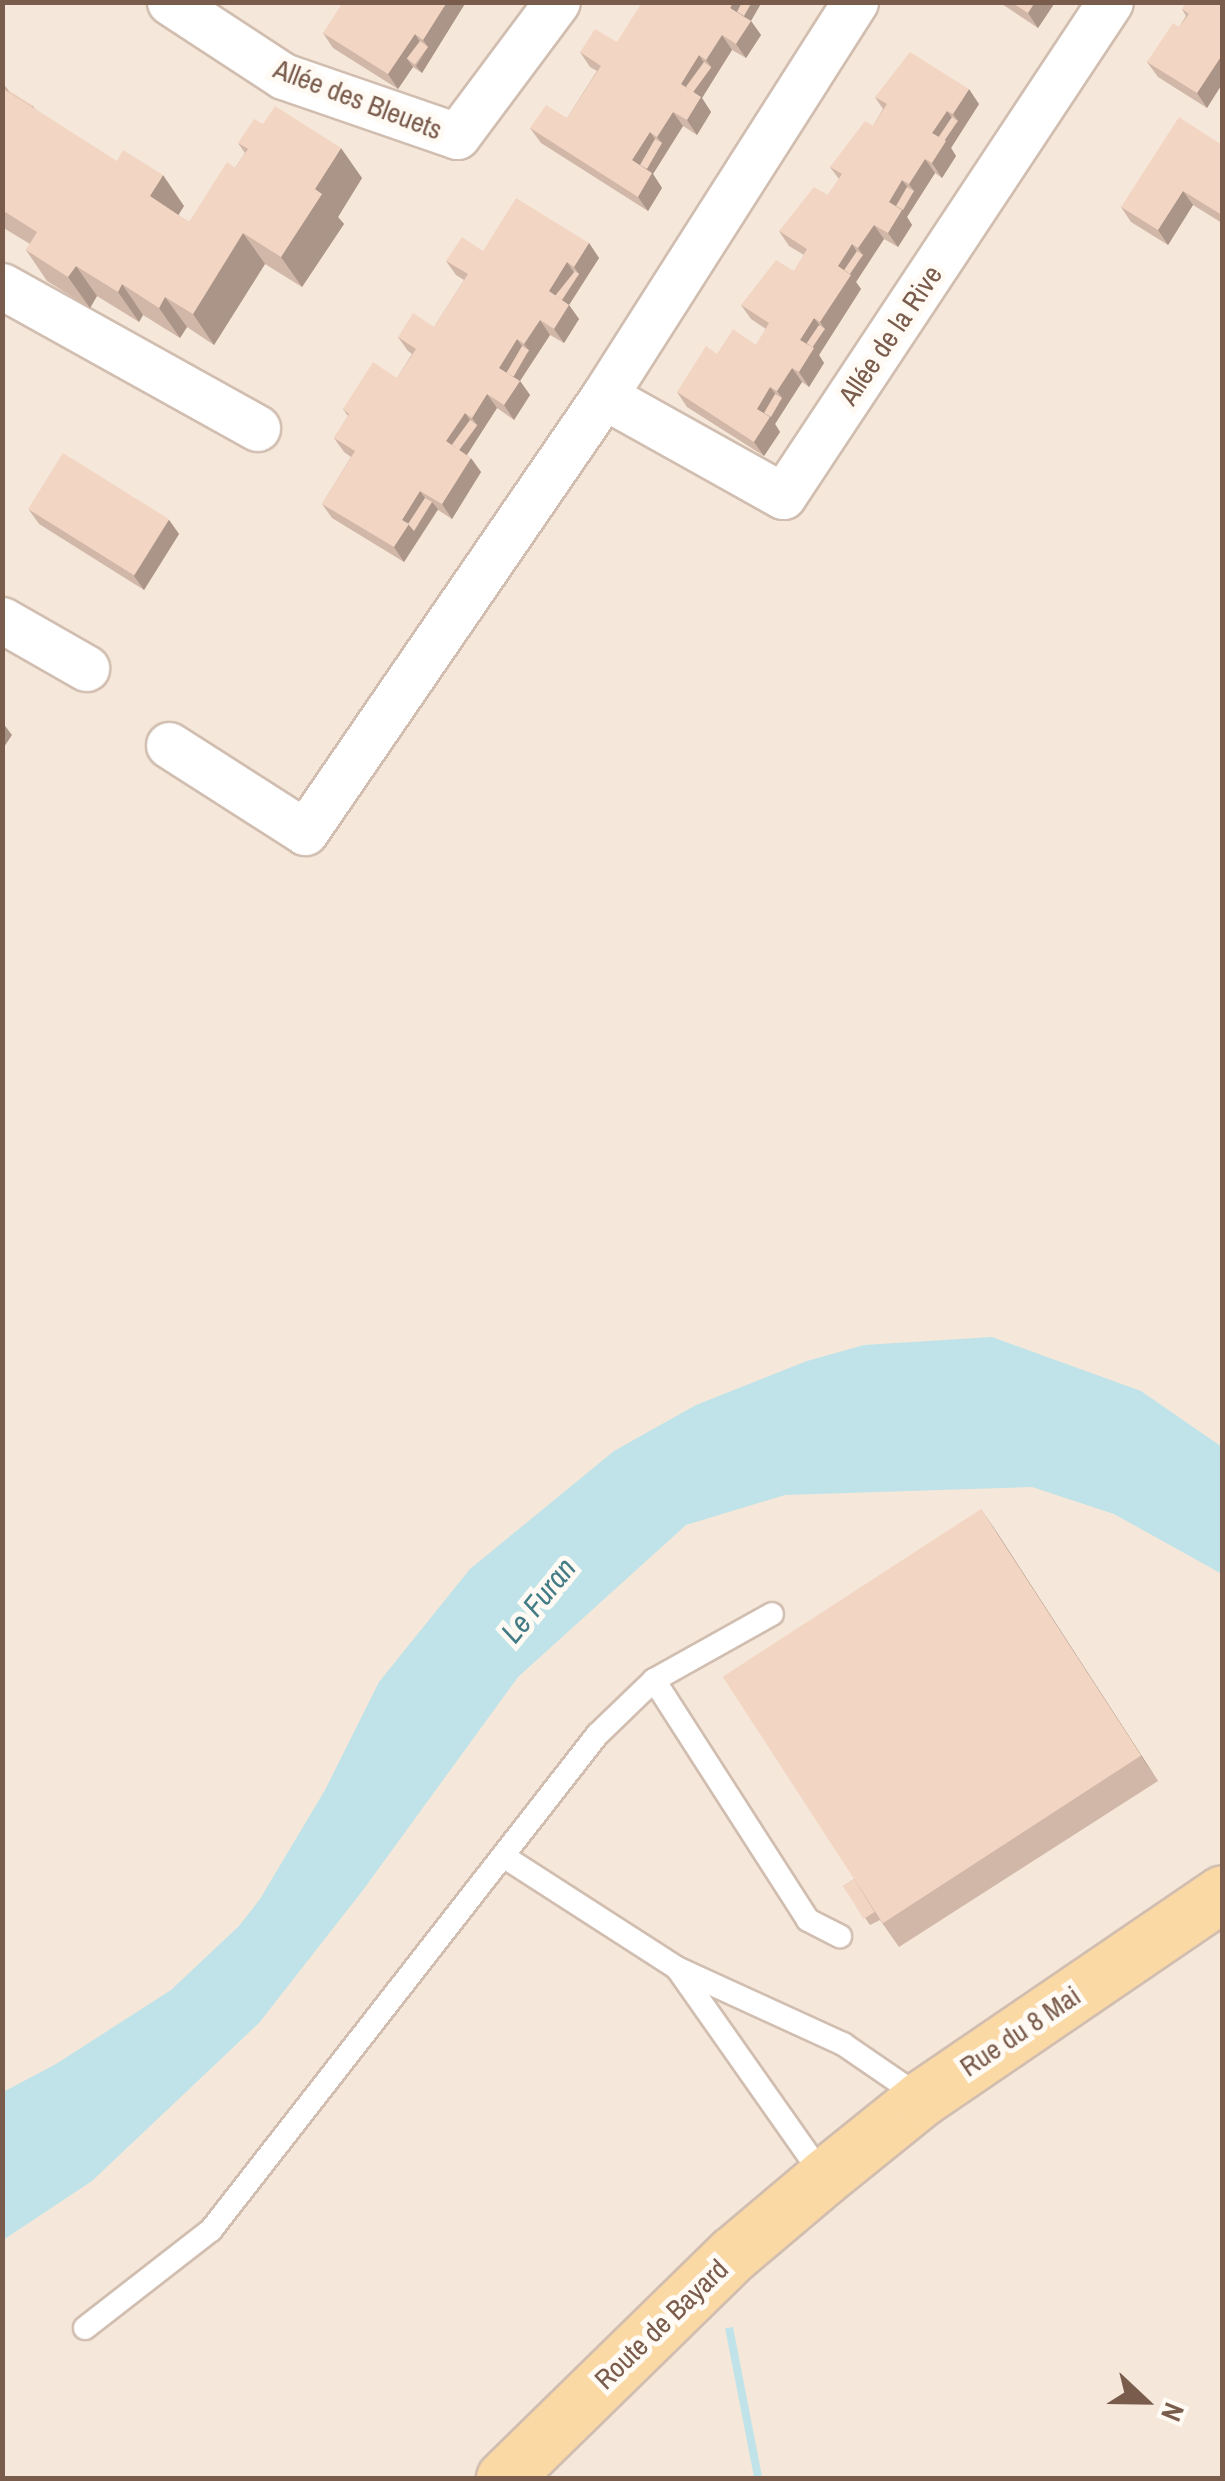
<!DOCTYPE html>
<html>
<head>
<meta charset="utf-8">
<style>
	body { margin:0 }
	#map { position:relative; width:1225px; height:2481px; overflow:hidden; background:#fdf6ec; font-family:"Archivo Narrow",sans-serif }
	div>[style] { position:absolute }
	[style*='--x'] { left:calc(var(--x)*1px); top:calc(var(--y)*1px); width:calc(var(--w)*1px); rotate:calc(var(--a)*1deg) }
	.residential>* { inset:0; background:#f5e8da; transform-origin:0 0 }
	.water>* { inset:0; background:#bfe3e8; transform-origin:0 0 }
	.roads { filter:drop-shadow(2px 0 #d1beb0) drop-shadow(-2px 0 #d1beb0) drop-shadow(0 2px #d1beb0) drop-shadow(0 -2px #d1beb0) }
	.lane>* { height:22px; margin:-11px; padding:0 11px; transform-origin:11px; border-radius:11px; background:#fff }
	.street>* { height:45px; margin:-22.5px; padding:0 22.5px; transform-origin:22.5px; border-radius:22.5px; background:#fff }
	.primary>* { height:55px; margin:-27.5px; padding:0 27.5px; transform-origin:27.5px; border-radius:27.5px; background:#fbd9a5 }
	.wall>* { inset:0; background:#d1b7a8 }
	.shaded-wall>* { inset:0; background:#aa9588 }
	.building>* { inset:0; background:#f3d5c3; transform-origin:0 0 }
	span { translate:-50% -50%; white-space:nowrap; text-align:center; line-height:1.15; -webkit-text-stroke:10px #fffaf3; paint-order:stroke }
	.street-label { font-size:28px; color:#7a5c4d }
	.water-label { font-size:30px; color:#437c86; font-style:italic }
	.frame { position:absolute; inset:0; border:5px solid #7a5c4d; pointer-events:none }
	.north { position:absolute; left:1095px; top:2351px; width:100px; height:100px; -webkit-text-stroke:8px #fffaf3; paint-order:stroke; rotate:112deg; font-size:28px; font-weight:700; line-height:40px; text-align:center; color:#7a5c4d }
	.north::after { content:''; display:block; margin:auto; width:35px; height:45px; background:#7a5c4d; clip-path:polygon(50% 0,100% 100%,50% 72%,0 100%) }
</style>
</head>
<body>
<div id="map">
	<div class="residential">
		<div style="left:3px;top:3px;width:1219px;height:2475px"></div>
	</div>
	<div class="water">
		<div style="clip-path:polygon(992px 1337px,1141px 1391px,1222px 1447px,1222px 1574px,1114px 1514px,1032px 1487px,785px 1495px,686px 1525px,518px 1677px,363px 1890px,259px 2023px,92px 2181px,3px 2240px,3px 2092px,56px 2064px,171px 1990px,239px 1926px,260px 1899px,325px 1790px,379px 1682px,470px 1569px,614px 1451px,696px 1405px,807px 1361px,864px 1345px)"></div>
		<div style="left:733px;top:2327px;width:154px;height:8px;rotate:79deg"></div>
	</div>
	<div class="roads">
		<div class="lane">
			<div style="--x:654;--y:1680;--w:135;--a:-29.2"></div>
			<div style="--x:503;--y:1856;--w:207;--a:32.8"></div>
			<div style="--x:677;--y:1968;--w:183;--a:24.6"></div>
			<div style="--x:843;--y:2044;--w:96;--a:34.4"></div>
			<div style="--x:679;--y:1971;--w:252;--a:54.9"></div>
			<div style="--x:85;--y:2328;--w:160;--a:-37.9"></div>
			<div style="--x:211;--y:2230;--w:628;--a:-52.05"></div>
			<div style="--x:597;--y:1735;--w:79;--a:-44"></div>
			<div style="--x:654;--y:1680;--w:285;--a:57.3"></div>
			<div style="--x:808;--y:1920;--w:36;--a:27"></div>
		</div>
		<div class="street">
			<div style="--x:170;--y:2;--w:135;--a:33.2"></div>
			<div style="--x:283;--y:76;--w:184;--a:19"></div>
			<div style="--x:457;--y:136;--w:167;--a:-53.3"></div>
			<div style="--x:855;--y:2;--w:467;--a:122.5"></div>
			<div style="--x:604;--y:396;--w:205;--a:29.2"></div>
			<div style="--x:783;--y:496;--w:592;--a:-56.5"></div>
			<div style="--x:2;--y:286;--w:292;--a:29.1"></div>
			<div style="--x:2;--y:620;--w:97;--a:29.7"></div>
			<div style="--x:169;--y:745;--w:161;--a:32.6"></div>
			<div style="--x:305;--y:832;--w:529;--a:-55.56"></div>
		</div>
		<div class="primary">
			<div style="--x:504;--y:2478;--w:320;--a:-44.4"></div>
			<div style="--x:733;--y:2254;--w:119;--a:-40.2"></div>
			<div style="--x:824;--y:2177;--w:126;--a:-38.9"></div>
			<div style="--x:922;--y:2098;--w:363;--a:-34.3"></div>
		</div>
	</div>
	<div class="wall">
		<div style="clip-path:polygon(466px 2px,422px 73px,413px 67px,398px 89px,333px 48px,323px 33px)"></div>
		<div style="clip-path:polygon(999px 2px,1052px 2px,1054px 4px,1038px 28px)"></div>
		<div style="clip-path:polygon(1222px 2px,1222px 84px,1207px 108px,1158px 77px,1147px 62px,1179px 27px,1186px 16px,1182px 9px)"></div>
		<div style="clip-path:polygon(751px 21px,761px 35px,746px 58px,732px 50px,716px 75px,702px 98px,711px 112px,697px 135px,683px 126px,653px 174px,662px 188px,648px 211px,541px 143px,530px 128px,567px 118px,597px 71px,590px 67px,580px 52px,617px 42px)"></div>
		<div style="clip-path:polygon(2px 82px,9px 91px,33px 106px,35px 109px,184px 206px,178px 215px,189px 222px,235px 168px,245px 153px,238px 143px,362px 178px,338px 217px,344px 224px,302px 287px,265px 264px,214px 345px,187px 327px,180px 338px,143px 315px,139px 322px,97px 296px,90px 308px,47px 281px,26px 250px,30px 244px,2px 227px)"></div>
		<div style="clip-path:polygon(875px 97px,979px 104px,951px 148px,956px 156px,942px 178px,935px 173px,907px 217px,912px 225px,898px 247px,884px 239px,856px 282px,861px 289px,819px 355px,824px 363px,809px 387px,802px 382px,787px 405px,775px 424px,780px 432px,764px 456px,687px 407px,677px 392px,717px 354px,756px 345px,766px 329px,751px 319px,741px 305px,794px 271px,804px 255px,789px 246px,779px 231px,828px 195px,839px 179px,830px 167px,873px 126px,883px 109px)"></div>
		<div style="clip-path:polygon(1222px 145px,1222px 223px,1193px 205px,1168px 245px,1131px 222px,1121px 207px)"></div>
		<div style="clip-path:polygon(589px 243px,599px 258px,569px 305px,579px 319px,564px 343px,550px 335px,520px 381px,530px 395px,514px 420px,497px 408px,467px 455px,481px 472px,452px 519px,438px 510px,404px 562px,332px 518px,322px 504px,351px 457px,344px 452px,334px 438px,348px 416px,343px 409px,397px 378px,412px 354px,408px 351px,398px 337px,434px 327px,464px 280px,456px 275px,446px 261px,483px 251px)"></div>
		<div style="clip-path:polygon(29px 510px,169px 520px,179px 534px,144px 590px,39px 524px)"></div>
		<div style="clip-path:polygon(981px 1509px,1158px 1781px,899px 1947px,880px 1920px,870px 1925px,843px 1886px,854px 1879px)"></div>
	</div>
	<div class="shaded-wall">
		<div style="clip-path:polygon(447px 2px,466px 2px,422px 73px,416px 66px,428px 47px,423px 40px)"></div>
		<div style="clip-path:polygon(733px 2px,762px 2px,751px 21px,761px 35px,746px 58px,736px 44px,742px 19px,730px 8px)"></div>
		<div style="clip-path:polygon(1035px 2px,1052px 2px,1054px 4px,1038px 28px,1028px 13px)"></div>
		<div style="clip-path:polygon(415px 34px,425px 49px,408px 60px,413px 67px,398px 89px,388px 74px)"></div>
		<div style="clip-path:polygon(722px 35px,732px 50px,702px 98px,711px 112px,697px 135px,687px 120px,681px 84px,699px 55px,709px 70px,711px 67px,706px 60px)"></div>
		<div style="clip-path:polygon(1222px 55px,1222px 84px,1207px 108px,1197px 93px)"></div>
		<div style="clip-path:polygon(969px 89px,979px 104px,951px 148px,956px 156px,942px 178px,932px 163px,932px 133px,947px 111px,956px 123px,958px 121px,953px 114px)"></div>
		<div style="clip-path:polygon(673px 112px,683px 126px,653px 174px,662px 188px,648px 211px,638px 197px,632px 160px,650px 132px,660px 146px,662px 143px,657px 137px)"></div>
		<div style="clip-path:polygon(341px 148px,362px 178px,338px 217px,344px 224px,302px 287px,281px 257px,315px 189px)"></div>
		<div style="clip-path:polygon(925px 159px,935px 173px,907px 217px,912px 225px,898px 247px,888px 233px,889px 202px,902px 180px,912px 193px,914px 191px,909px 184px)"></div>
		<div style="clip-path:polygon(163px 175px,184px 206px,171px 227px,150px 196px)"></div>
		<div style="clip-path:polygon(1183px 191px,1193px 205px,1168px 245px,1158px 230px)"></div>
		<div style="clip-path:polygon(874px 225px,884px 239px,856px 282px,861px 289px,819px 355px,824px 363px,809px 387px,799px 372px,800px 340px,814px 318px,824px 331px,825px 329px,820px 322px,838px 266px,852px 244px,861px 258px,863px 255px,858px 248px)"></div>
		<div style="clip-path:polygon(243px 233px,265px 264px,214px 345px,193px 314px)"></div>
		<div style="clip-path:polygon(589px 243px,599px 258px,569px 305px,579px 319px,564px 343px,554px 329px,549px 291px,567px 262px,577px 277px,579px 274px,574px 267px)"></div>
		<div style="clip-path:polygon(76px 266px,97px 296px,90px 308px,68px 277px)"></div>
		<div style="clip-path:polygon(122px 284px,143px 315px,139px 322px,118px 292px)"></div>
		<div style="clip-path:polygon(165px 297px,187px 327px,180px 338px,159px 308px)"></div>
		<div style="clip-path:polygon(540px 320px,550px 335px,516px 387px,499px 368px,517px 339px,527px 353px,529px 351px,524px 344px)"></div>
		<div style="clip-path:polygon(792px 368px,802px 382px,775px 424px,780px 432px,764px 456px,754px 442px,757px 409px,770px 387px,780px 400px,782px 398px,777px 391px)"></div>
		<div style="clip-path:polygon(520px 381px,530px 395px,514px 420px,504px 405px)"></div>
		<div style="clip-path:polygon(487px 394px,497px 408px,463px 461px,446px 441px,465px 413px,475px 427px,477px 425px,472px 418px)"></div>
		<div style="clip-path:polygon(471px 458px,481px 472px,452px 519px,442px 504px)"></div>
		<div style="clip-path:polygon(420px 491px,430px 505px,432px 502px,438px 509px,404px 562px,394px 547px,402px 520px)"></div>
		<div style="clip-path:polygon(169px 520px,179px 534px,144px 590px,134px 576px)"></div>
		<div style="clip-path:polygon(2px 722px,12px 735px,2px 750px)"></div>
		<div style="clip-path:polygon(981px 1509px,998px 1534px,1158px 1781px,1141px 1756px)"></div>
	</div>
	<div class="building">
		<div style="clip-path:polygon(343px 2px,447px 2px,423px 40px,415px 34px,388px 74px,323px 33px)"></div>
		<div style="clip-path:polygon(642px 2px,733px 2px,730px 8px,751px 21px,736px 44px,722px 35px,706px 60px,699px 55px,681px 84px,701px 97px,687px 120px,673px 112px,657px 137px,650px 132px,632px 160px,652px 173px,638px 197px,530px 128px,546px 105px,567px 118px,601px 66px,580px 52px,595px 29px,617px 42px)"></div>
		<div style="clip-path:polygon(742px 2px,752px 2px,744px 16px,737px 12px)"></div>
		<div style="clip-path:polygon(1011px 2px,1035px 2px,1028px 13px)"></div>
		<div style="clip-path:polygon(1186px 2px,1222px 2px,1222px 55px,1197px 93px,1147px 62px,1173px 23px,1179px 27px,1189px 14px,1182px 9px)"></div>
		<div style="left:420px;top:41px;width:10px;height:22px;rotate:37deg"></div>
		<div style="clip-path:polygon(910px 52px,969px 89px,953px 114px,947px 111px,932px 133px,946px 141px,932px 163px,925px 159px,909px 184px,902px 180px,889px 202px,902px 210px,888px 233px,874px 225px,858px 248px,852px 244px,838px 266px,851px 275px,820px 322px,814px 318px,800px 340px,814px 348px,799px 372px,792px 368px,777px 391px,770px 387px,757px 409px,770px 417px,754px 442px,677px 392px,706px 346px,717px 354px,733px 329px,756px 345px,769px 323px,741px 305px,776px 260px,794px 271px,807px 249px,779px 231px,814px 187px,828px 195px,842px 174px,830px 167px,865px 121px,873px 126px,887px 104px,875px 97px)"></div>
		<div style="left:704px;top:62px;width:9px;height:31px;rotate:36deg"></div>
		<div style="clip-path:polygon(2px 88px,117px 161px,123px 150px,163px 175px,150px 196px,189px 222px,227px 162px,235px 168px,248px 149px,238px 143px,254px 119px,263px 124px,275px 106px,341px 148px,315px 189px,322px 194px,281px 257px,243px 233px,193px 314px,165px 297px,159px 308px,122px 284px,118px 292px,76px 266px,68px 277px,26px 250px,37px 232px,2px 210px)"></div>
		<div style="left:9px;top:91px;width:28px;height:1px;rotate:32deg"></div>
		<div style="left:952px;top:117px;width:7px;height:24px;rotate:34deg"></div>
		<div style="clip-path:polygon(1179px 117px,1222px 145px,1222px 215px,1183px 191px,1158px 230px,1121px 207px)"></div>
		<div style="left:655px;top:139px;width:8px;height:30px;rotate:30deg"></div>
		<div style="left:907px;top:187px;width:8px;height:22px;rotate:30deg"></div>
		<div style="clip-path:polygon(516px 198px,589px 243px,574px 267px,567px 262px,549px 291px,569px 305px,554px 329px,540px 320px,524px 344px,517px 339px,499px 368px,520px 381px,504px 405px,487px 394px,472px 418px,465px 413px,446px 441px,471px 458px,442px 504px,420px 491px,402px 520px,409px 524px,394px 547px,322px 504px,355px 451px,334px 438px,349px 414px,343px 409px,373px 362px,397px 378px,416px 349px,398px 337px,413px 313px,434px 327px,468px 274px,446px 261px,462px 237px,483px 251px)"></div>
		<div style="left:857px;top:251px;width:7px;height:23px;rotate:34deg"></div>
		<div style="clip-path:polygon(575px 271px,579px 274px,562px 300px,555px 296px)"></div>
		<div style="left:819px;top:325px;width:7px;height:22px;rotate:34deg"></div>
		<div style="left:522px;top:346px;width:8px;height:31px;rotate:30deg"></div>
		<div style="left:775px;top:394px;width:8px;height:22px;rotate:30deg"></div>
		<div style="left:470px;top:420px;width:9px;height:31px;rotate:36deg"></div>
		<div style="left:63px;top:453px;width:125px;height:66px;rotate:32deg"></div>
		<div style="clip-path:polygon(425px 498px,432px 502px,414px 531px,408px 524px)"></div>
		<div style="left:981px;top:1509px;width:294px;height:308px;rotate:57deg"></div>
		<div style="left:854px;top:1879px;width:39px;height:13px;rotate:58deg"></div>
	</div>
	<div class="street-label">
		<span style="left:358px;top:99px;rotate:21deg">Allée des Bleuets</span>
		<span style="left:890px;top:335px;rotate:-56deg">Allée de la Rive</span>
		<span style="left:1020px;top:2031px;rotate:-34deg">Rue du 8 Mai</span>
		<span style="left:661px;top:2324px;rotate:-44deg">Route de Bayard</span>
	</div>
	<div class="water-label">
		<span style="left:538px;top:1600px;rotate:-51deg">Le Furan</span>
	</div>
	<div class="frame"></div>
	<div class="north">N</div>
</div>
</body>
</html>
